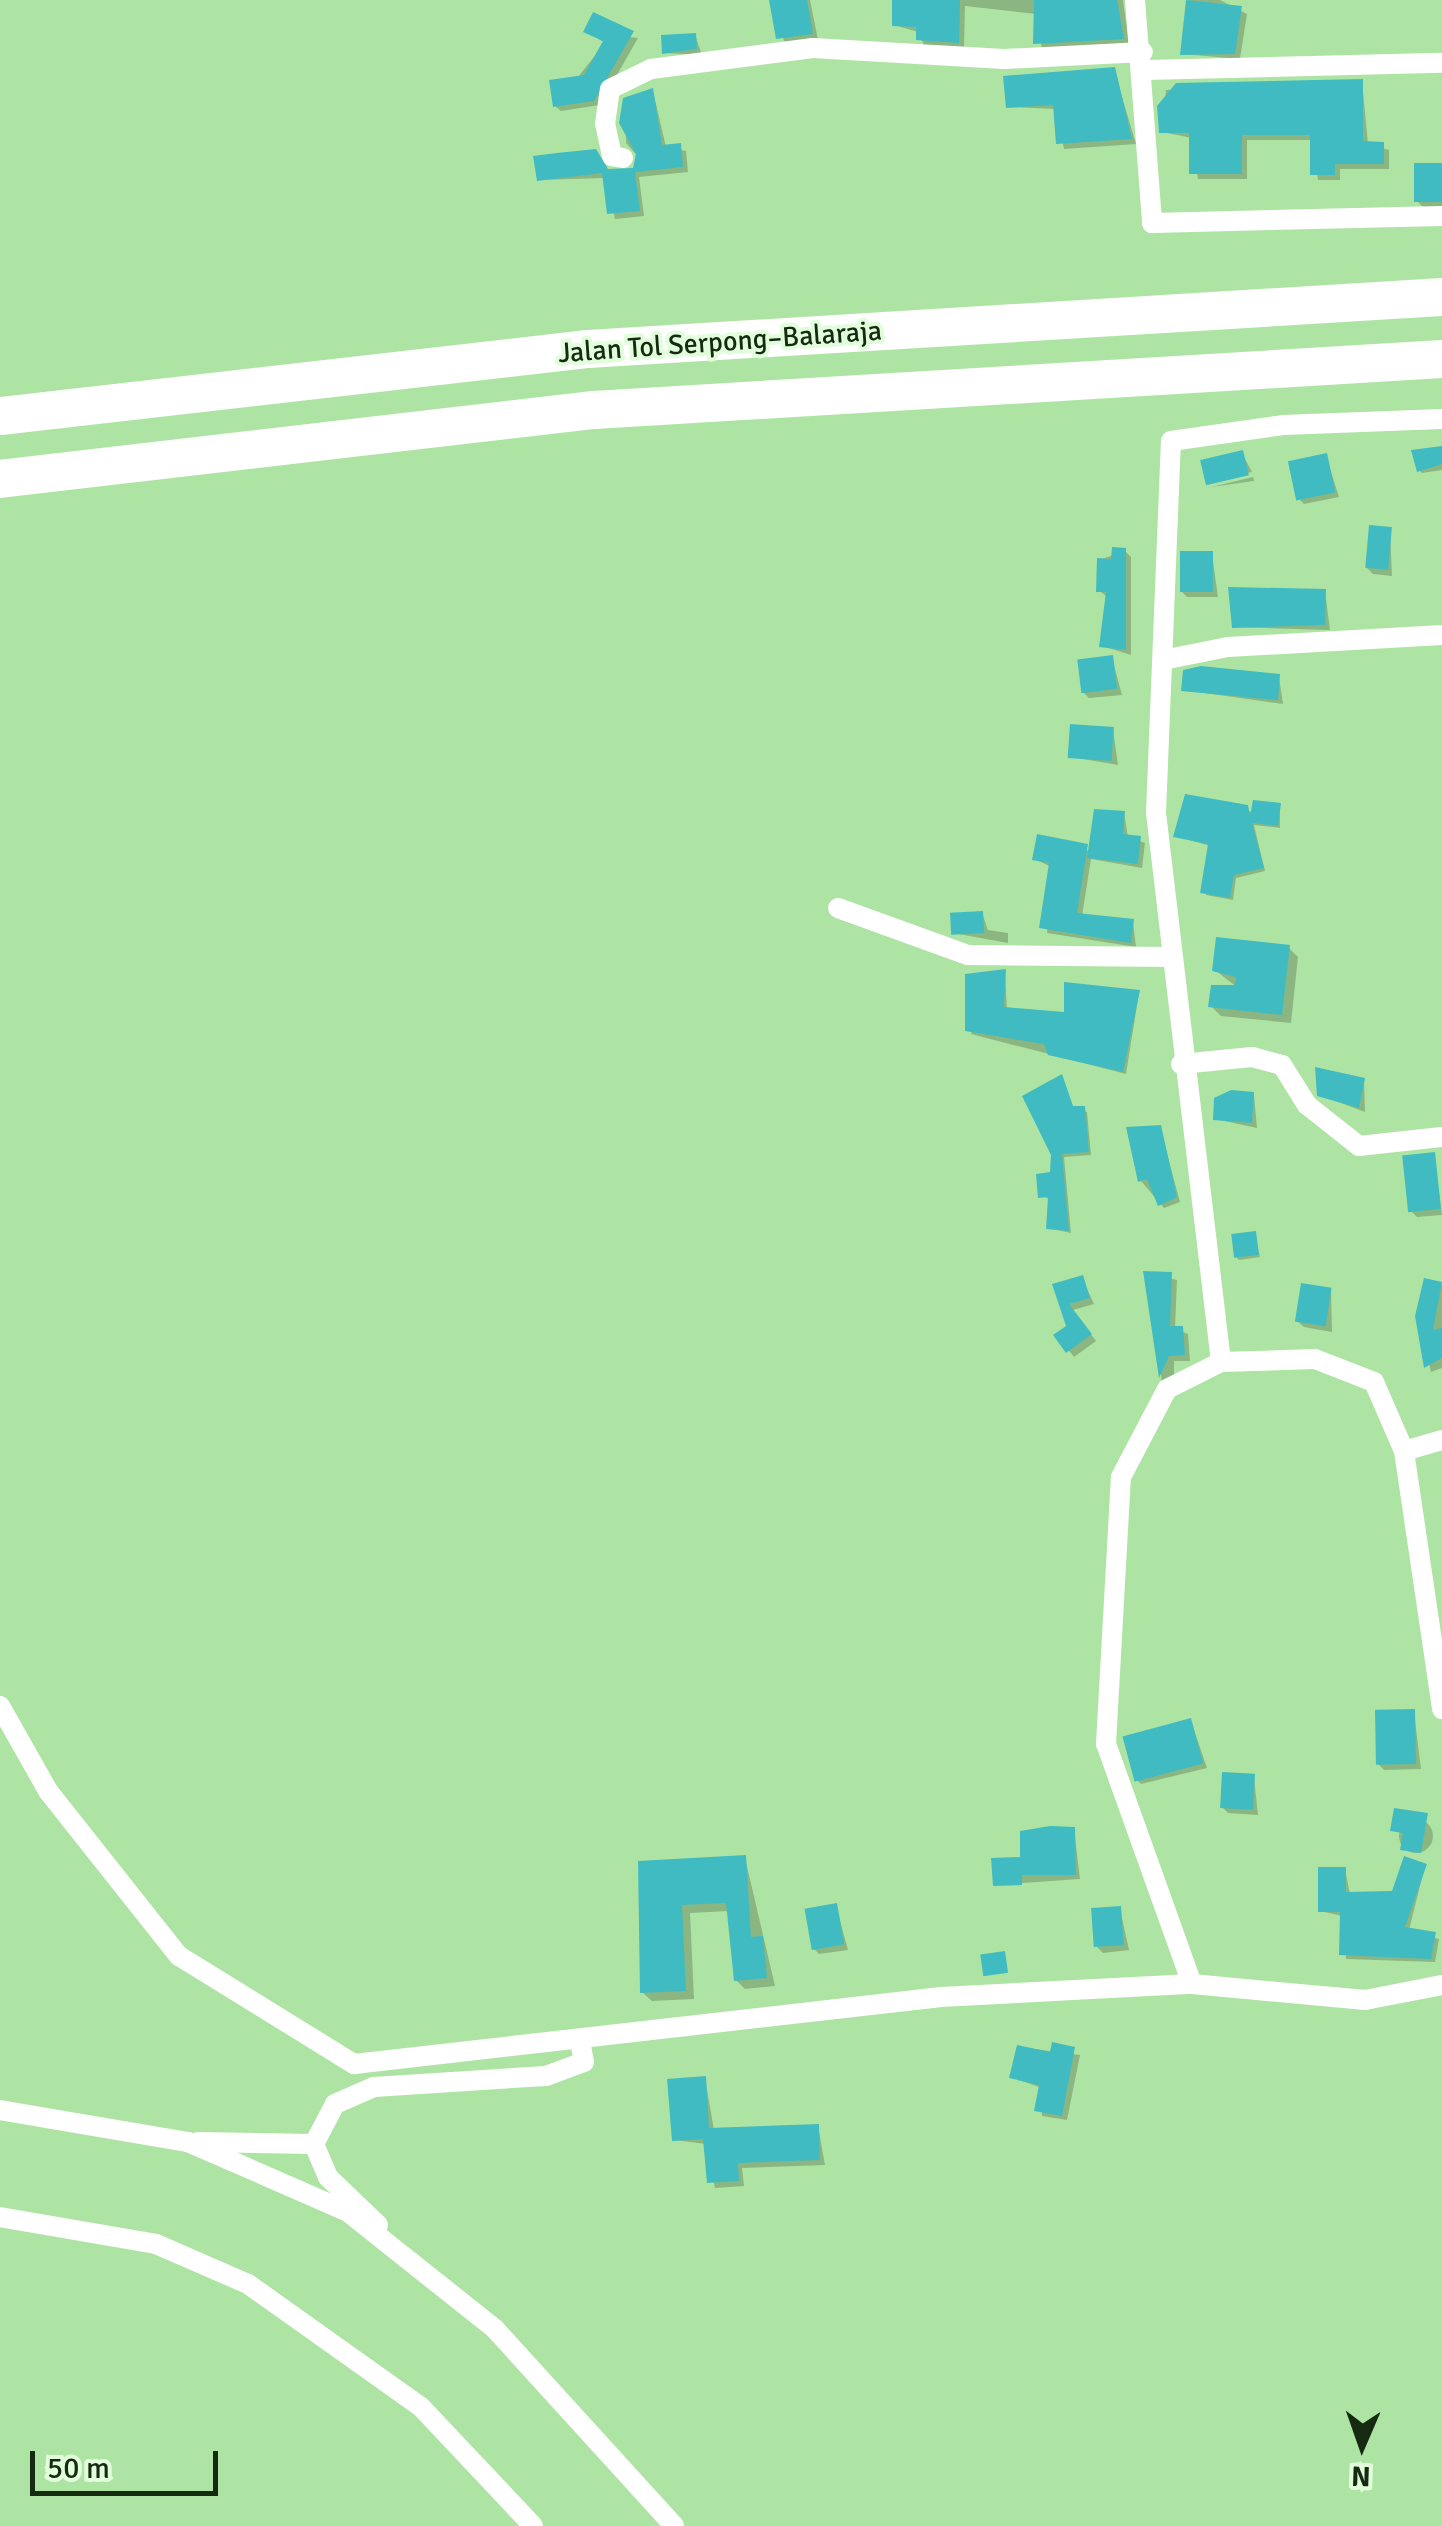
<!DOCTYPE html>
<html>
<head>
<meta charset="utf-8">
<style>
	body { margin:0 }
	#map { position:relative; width:1442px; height:2526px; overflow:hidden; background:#aee4a3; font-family:Signika,sans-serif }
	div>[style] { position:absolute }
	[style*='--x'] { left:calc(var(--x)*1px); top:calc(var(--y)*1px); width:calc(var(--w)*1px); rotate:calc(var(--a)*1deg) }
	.shadow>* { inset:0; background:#0003 }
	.round { border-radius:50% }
	.building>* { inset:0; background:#40bbc1; transform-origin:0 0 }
	.minor>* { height:20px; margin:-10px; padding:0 10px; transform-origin:10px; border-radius:10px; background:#fff }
	.motorway>* { height:38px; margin:-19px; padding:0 19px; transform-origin:19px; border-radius:19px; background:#fff }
	span { translate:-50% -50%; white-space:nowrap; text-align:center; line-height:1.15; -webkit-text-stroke:8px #e2fddc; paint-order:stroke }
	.street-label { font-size:28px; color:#152a11 }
	.north { position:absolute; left:1312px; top:2396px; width:100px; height:100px; -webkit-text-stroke:8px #e2fddc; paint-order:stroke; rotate:182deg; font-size:28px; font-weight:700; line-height:40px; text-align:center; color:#152a11 }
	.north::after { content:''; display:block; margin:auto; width:35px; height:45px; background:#152a11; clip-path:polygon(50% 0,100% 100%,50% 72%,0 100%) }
	.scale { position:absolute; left:30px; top:2451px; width:188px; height:45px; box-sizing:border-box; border:5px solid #152a11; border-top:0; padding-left:12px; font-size:30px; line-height:35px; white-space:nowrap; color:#152a11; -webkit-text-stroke:8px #e2fddc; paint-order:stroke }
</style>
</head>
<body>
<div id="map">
	<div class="shadow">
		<div style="clip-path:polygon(772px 0,810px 0,818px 40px,785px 44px)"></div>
		<div style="clip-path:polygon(895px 0,1123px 0,1129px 44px,1042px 49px,1036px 14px,965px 6px,964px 47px,924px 45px,918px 32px,894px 25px)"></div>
		<div style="clip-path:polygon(1189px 0,1220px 0,1247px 14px,1240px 59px,1183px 54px)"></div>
		<div style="clip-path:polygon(586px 31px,638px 38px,600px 105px,561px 111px,555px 106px,605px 43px)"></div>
		<div style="clip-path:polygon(695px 35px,702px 55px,665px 53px)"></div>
		<div style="clip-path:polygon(1114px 70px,1136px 144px,1064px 149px,1056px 109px,1008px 107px)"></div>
		<div style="clip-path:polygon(1362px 81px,1368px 144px,1389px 150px,1389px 169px,1340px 169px,1340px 180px,1318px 180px,1312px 140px,1247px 140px,1247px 179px,1198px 179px,1192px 138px,1162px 132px,1166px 90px)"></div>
		<div style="clip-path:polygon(653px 91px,666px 147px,686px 151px,688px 172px,639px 177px,644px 216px,615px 219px,605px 178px,539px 180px,596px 152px,606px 170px,630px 173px,640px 159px,626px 143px,625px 100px)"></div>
		<div style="clip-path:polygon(1442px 166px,1442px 209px,1424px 208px,1418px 202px)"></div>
		<div style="clip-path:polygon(1442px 450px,1442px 470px,1422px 473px,1420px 471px)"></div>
		<div style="clip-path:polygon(1242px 453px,1252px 472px,1209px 483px)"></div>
		<div style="clip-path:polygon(1326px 456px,1339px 497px,1304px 504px,1298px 498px)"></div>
		<div style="clip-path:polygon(1253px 477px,1254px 481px,1211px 487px)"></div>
		<div style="clip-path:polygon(1390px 530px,1392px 576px,1373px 574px,1367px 568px)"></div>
		<div style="clip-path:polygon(1125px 551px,1131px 557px,1131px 655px,1102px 646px,1108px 597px,1099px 591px,1099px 560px)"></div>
		<div style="clip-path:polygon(1212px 554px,1218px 597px,1187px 597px,1181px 591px)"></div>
		<div style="clip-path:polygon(1325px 591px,1330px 630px,1234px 627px)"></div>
		<div style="clip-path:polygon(1112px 658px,1122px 695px,1089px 698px,1083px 692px)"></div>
		<div style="clip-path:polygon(1279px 677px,1283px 704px,1183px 690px)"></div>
		<div style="clip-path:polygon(1113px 729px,1118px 765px,1071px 757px)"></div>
		<div style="clip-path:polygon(1280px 806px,1280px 828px,1254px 825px,1265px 871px,1236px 878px,1233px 900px,1206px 895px,1210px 846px,1176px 836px,1246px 808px,1253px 814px)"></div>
		<div style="clip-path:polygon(1124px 813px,1128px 837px,1145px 843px,1142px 868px,1091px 859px,1082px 916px,1133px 922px,1136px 947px,1047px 933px,1051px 867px,1035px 859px,1091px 850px)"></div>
		<div style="clip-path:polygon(982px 913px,988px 930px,1008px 933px,1008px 943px,953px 933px)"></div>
		<div style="clip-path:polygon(1288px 947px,1298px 957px,1291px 1023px,1221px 1016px,1211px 1006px,1238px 988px,1215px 970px)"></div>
		<div style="clip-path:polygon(1005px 972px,1007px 1010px,1066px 1015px,1139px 993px,1126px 1074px,971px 1034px)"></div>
		<div style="clip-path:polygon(1061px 1077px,1074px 1109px,1087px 1112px,1091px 1155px,1064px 1157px,1071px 1233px,1048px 1228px,1050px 1199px,1040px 1196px,1052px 1175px)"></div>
		<div style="clip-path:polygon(1364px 1080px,1365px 1112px,1320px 1095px)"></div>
		<div style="clip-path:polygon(1254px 1095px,1257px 1128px,1215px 1119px)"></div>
		<div style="clip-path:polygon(1160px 1128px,1180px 1202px,1164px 1208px,1141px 1181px)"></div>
		<div style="clip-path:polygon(1434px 1154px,1442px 1215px,1417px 1217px,1411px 1211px)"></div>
		<div style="clip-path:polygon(1255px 1234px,1260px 1257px,1239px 1260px,1236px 1257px)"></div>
		<div style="clip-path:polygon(1146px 1273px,1177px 1280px,1175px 1329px,1188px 1334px,1190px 1361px,1174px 1361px,1174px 1379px,1162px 1383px)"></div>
		<div style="clip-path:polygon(1082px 1278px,1094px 1304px,1073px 1310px,1096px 1341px,1074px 1357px,1057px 1335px,1068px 1327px,1056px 1286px)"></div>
		<div style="clip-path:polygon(1426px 1281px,1442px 1285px,1442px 1368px,1431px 1372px,1418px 1316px)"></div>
		<div style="clip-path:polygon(1331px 1290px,1332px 1332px,1304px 1327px,1297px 1321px)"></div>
		<div style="clip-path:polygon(1414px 1712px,1421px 1769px,1384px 1770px,1378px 1764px)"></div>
		<div style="clip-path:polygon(1191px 1721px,1207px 1768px,1141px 1784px,1135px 1778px)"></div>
		<div style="clip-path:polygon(1254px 1777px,1258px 1815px,1228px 1813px,1222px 1807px)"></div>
		<div class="round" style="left:1399px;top:1819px;width:34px;height:34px"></div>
		<div style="clip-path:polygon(1074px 1829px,1080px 1879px,995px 1885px,1022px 1860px)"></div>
		<div style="clip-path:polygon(745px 1858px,775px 1986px,745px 1989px,736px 1980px,729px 1911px,690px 1913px,694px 1999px,652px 2001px,642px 1992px,641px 1864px)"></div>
		<div style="clip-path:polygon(1425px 1866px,1409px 1930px,1439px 1939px,1435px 1962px,1346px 1959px,1342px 1916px,1320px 1911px,1345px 1869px,1350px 1894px,1394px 1894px)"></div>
		<div style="clip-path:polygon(836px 1906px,848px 1950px,819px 1954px,813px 1948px)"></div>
		<div style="clip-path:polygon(1120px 1909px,1129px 1950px,1103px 1953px,1097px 1947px)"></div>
		<div style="clip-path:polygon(1019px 2047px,1080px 2055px,1067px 2120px,1042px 2116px,1041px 2088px,1012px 2077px)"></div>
		<div style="clip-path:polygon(705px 2078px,714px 2130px,818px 2126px,825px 2165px,742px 2168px,744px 2186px,715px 2188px,706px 2144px,674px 2140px)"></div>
	</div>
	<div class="building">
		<div style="clip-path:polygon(769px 0,807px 0,813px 34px,776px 39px)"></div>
		<div style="clip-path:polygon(892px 0,960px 0,959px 43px,916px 40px,916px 27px,892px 26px)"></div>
		<div style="clip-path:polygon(1034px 0,1117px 0,1124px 39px,1033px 44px)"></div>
		<div style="clip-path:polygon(1186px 0,1242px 6px,1235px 54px,1180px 55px)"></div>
		<div style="clip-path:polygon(593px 12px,634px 31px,594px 101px,553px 107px,549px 80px,584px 75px,603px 41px,583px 32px)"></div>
		<div style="clip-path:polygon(696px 33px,697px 49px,662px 54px,661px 35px)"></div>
		<div style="clip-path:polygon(1115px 67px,1132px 139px,1056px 144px,1053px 105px,1006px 108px,1003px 76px)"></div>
		<div style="clip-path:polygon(1363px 79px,1363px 141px,1384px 142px,1384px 164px,1335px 164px,1335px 175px,1310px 175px,1310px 135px,1242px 135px,1242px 174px,1189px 174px,1189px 133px,1159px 133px,1157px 106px,1176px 83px)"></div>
		<div style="clip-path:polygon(653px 88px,662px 145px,681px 143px,683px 167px,635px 172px,640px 211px,607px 214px,602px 173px,537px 181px,533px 156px,557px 153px,596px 149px,608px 169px,633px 168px,636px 154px,619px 123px,623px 98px)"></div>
		<div style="left:1442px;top:163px;width:39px;height:28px;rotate:90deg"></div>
		<div style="clip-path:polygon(1442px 446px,1442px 464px,1417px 472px,1411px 450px)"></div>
		<div style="left:1243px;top:450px;width:26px;height:44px;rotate:77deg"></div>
		<div style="left:1327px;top:453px;width:40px;height:40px;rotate:78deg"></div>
		<div style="left:1369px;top:525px;width:23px;height:43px;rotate:5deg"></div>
		<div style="clip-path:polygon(1112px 547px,1126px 548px,1126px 650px,1099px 647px,1106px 592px,1096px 592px,1097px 558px,1111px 559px)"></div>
		<div style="left:1180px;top:551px;width:33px;height:41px"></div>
		<div style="clip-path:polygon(1228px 587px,1326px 589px,1325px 625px,1232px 628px)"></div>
		<div style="left:1113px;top:655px;width:34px;height:36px;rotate:83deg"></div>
		<div style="clip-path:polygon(1201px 666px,1280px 674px,1278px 700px,1181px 691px,1183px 670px)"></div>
		<div style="left:1070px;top:724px;width:44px;height:34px;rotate:4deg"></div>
		<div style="clip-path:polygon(1185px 794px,1248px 805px,1250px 816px,1253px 800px,1281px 803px,1278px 826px,1252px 823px,1264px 868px,1234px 875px,1230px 898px,1200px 893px,1208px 844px,1173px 837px)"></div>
		<div style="clip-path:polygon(1094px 809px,1125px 811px,1123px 834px,1141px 836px,1138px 864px,1087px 858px)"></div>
		<div style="clip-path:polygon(1037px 834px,1088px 844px,1077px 913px,1134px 919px,1131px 943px,1039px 928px,1049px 863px,1032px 860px)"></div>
		<div style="left:983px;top:911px;width:22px;height:33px;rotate:87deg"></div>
		<div style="clip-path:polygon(1216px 937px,1290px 945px,1282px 1015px,1208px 1007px,1211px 985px,1235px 985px,1236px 977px,1212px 971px)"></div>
		<div style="clip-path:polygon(1006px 969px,1004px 1007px,1064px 1012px,1064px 982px,1140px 990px,1123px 1072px,1048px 1055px,1044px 1044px,965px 1031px,965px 974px)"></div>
		<div style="clip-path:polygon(1315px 1067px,1365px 1078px,1359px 1108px,1317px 1096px)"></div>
		<div style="clip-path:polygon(1062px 1074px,1073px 1106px,1085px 1106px,1089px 1152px,1062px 1154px,1069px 1231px,1046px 1229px,1048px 1197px,1038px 1198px,1036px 1174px,1050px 1172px,1051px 1155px,1022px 1096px)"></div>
		<div style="clip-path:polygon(1231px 1090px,1254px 1092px,1252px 1123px,1213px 1120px,1214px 1098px)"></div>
		<div style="clip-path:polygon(1161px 1125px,1177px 1197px,1158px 1206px,1147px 1179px,1138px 1182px,1126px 1127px)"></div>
		<div style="left:1435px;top:1152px;width:57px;height:33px;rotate:84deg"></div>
		<div style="left:1256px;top:1231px;width:24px;height:25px;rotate:83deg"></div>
		<div style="clip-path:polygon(1143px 1271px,1172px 1272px,1170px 1326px,1183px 1326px,1185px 1355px,1169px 1356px,1159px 1378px)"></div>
		<div style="clip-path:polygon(1083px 1275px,1090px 1298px,1069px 1304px,1092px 1334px,1066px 1353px,1053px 1335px,1066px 1326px,1052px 1284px)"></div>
		<div style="clip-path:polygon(1424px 1278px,1442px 1282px,1433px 1330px,1442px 1328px,1442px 1358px,1424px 1368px,1415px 1316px)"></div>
		<div style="left:1301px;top:1283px;width:31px;height:39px;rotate:9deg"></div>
		<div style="left:1415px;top:1709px;width:55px;height:40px;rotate:89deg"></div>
		<div style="left:1191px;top:1718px;width:47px;height:71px;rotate:75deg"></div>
		<div style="left:1222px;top:1772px;width:33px;height:36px;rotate:3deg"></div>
		<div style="clip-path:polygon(1394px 1808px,1428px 1813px,1421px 1853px,1400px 1850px,1403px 1833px,1390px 1831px)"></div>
		<div style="clip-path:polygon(1050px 1826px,1075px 1827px,1076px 1875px,1022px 1875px,1022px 1885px,993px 1886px,991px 1858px,1020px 1857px,1020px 1831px)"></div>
		<div style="clip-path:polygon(746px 1855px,751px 1937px,763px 1936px,767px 1978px,734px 1981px,726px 1903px,682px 1905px,686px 1991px,640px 1993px,638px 1861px)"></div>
		<div style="clip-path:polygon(1404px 1856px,1427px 1864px,1405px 1927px,1436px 1932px,1431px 1959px,1339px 1955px,1340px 1912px,1318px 1912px,1318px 1867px,1346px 1867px,1346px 1892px,1392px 1891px)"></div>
		<div style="left:837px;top:1903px;width:42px;height:33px;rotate:80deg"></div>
		<div style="left:1121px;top:1906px;width:39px;height:30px;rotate:86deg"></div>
		<div style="left:1005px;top:1951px;width:22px;height:25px;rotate:82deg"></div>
		<div style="clip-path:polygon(1052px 2042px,1075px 2047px,1062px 2116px,1034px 2111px,1039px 2085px,1009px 2078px,1017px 2045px,1050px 2052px)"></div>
		<div style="clip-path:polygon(706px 2076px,709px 2128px,819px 2124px,820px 2160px,738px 2163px,739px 2181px,707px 2183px,703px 2139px,672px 2141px,667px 2079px)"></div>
	</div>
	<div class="minor">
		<div style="--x:1135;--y:0;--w:224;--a:85.6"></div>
		<div style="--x:1152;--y:223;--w:290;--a:-1.4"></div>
		<div style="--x:1145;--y:70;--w:297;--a:-1.4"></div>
		<div style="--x:623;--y:158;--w:11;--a:-170"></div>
		<div style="--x:612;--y:156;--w:33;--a:-102"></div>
		<div style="--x:605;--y:124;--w:35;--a:-82"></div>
		<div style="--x:610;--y:89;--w:46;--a:-26"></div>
		<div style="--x:651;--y:69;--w:163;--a:-7.4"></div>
		<div style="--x:813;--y:48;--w:191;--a:3.3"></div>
		<div style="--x:1004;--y:59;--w:139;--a:-2.9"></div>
		<div style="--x:1163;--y:660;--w:66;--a:-11.3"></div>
		<div style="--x:1228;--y:647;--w:214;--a:-3.2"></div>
		<div style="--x:838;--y:908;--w:138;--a:19.9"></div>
		<div style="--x:968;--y:955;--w:202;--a:0.6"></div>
		<div style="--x:1181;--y:1064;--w:71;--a:-5.6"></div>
		<div style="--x:1252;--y:1057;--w:31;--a:15"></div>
		<div style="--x:1282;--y:1065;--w:47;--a:58"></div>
		<div style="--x:1307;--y:1105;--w:66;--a:38.3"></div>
		<div style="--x:1359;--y:1146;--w:83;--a:-6.2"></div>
		<div style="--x:1221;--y:1362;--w:553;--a:-96.75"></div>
		<div style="--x:1156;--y:813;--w:372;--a:-87.7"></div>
		<div style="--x:1171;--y:441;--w:113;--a:-8.1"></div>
		<div style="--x:1283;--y:425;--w:159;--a:-2.2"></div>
		<div style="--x:1404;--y:1451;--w:40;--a:-16"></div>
		<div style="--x:0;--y:1706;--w:98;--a:60.5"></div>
		<div style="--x:48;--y:1791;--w:211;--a:51.6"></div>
		<div style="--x:179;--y:1956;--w:206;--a:31.7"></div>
		<div style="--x:354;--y:2064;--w:591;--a:-6.51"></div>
		<div style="--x:941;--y:1997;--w:251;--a:-3"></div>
		<div style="--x:1192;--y:1984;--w:174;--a:5.3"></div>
		<div style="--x:1365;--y:2000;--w:78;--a:-11"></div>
		<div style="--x:1192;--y:1984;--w:255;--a:-109.7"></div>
		<div style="--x:1106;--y:1744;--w:267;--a:-86.8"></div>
		<div style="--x:1121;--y:1477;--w:99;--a:-62.4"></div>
		<div style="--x:1167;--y:1389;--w:60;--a:-26.6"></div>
		<div style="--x:1221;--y:1362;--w:94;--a:-1.8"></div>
		<div style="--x:1315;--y:1359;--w:63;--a:21.3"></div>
		<div style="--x:1374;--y:1382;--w:75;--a:66.5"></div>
		<div style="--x:1404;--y:1451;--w:261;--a:81.6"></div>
		<div style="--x:0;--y:2110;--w:191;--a:9.7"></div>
		<div style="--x:188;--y:2142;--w:175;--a:23.6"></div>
		<div style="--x:348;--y:2212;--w:188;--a:38.5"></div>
		<div style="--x:495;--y:2329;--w:266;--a:47.7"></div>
		<div style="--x:198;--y:2142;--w:116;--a:1"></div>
		<div style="--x:0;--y:2217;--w:158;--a:9.8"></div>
		<div style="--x:156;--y:2244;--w:100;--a:23.5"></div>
		<div style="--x:248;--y:2284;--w:212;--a:35.4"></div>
		<div style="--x:421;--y:2407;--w:163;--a:46.7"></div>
		<div style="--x:378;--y:2225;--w:69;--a:-136.2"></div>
		<div style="--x:328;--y:2177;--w:36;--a:-113"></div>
		<div style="--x:314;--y:2144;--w:45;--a:-62.3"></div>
		<div style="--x:335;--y:2104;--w:43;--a:-23.6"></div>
		<div style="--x:374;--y:2087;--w:172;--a:-3.7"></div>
		<div style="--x:546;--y:2076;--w:40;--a:-20.2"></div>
		<div style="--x:584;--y:2062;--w:21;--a:-101"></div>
	</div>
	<div class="motorway">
		<div style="--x:0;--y:416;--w:592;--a:-6.5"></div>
		<div style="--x:588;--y:349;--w:856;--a:-3.48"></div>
		<div style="--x:0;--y:479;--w:598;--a:-6.63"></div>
		<div style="--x:594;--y:410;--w:850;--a:-3.44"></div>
	</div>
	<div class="street-label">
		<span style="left:720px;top:342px;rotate:-4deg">Jalan Tol Serpong–Balaraja</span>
	</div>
	<div class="north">N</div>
	<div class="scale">50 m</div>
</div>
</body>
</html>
